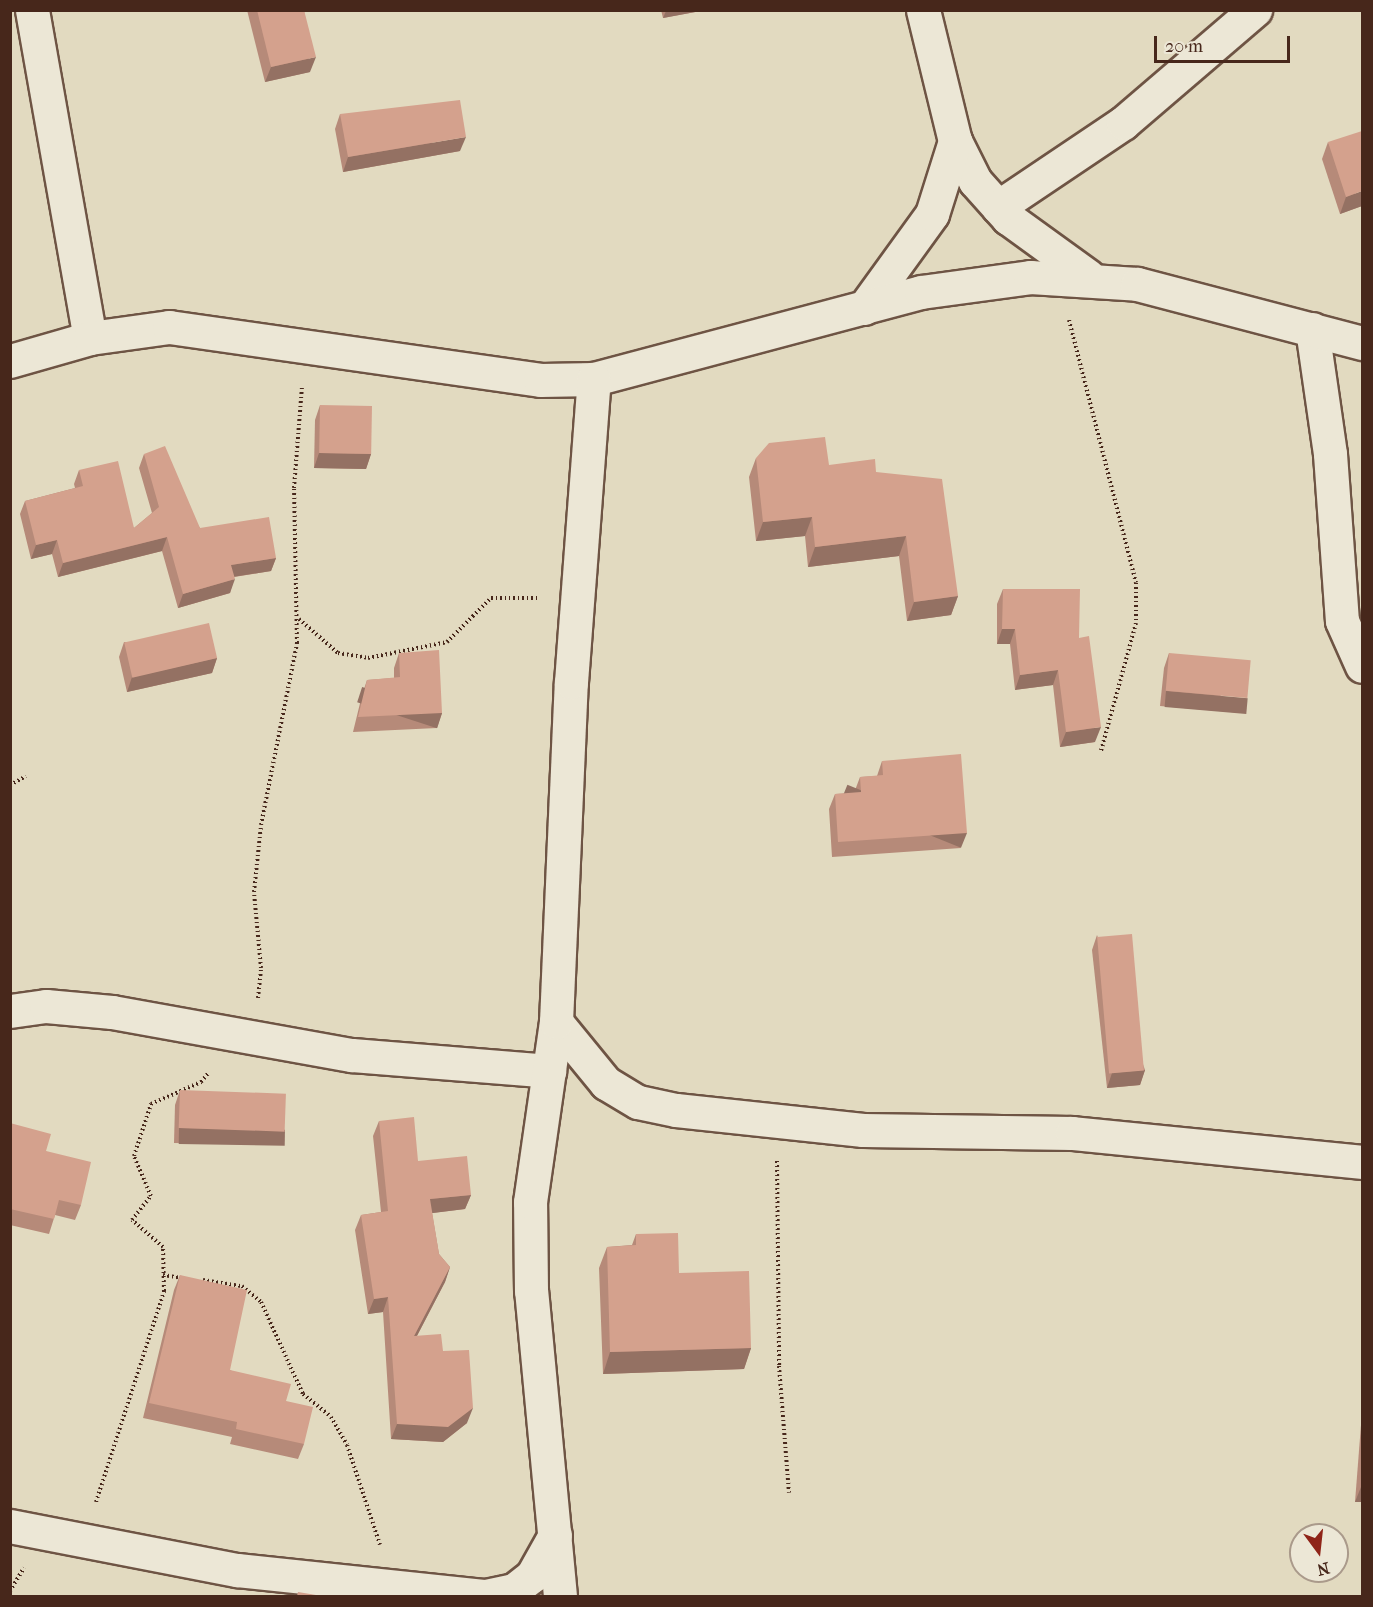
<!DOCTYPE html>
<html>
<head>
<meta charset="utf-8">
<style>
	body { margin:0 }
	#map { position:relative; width:1373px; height:1607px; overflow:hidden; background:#e2dac0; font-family:"IM FELL French Canon",serif }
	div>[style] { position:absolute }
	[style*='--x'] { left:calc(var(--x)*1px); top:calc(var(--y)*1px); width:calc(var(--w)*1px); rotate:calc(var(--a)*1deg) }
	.path>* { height:4px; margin-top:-2px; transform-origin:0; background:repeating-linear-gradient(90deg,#47271b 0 1.5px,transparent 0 4.5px) }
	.roads { filter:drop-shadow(2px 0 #6e5444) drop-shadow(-2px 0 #6e5444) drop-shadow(0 2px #6e5444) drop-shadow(0 -2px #6e5444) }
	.minor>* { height:33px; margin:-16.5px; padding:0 16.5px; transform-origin:16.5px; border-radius:16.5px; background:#ece7d6 }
	.wall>* { inset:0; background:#b68a79 }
	.shaded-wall>* { inset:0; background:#947163; transform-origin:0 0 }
	.building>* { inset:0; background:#d4a18d; transform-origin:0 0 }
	span { translate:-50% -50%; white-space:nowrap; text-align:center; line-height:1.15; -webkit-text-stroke:5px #ece7d6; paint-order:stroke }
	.frame { position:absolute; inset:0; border:12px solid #47271b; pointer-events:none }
	.north { position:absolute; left:1289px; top:1523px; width:60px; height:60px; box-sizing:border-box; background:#ece7d6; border:2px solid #aa9a8b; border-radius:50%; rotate:165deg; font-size:16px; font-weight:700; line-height:24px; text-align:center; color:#47271b }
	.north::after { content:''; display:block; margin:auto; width:21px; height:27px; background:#8f2418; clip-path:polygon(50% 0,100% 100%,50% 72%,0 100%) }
	.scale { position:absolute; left:1154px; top:36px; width:136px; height:27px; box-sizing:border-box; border:3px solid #47271b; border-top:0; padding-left:8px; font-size:18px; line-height:21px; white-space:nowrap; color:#47271b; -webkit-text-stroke:4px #ece7d6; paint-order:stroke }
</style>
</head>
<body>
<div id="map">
	<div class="path">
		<div style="--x:1069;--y:320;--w:271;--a:75.7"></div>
		<div style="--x:1136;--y:583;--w:40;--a:90"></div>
		<div style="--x:1136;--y:623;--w:133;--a:105.3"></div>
		<div style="--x:299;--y:619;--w:52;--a:41.1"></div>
		<div style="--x:338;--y:653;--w:30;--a:9"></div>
		<div style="--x:368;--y:658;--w:81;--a:-11.4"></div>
		<div style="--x:447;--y:642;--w:62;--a:-45"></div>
		<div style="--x:491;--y:598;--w:47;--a:0"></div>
		<div style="--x:10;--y:785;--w:18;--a:-29"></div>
		<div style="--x:258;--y:998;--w:30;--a:-84"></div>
		<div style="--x:261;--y:968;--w:76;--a:-95.3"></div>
		<div style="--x:254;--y:892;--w:67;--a:-84"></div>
		<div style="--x:261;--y:825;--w:186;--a:-78.8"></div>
		<div style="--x:297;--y:643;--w:155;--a:-91.1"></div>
		<div style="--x:294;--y:488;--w:101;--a:-85.5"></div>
		<div style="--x:777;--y:1161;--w:205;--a:89.4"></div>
		<div style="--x:779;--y:1366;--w:127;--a:85.5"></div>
		<div style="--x:163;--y:1275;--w:20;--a:9"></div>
		<div style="--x:203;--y:1280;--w:39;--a:9"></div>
		<div style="--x:242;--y:1286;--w:25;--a:40"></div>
		<div style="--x:261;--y:1302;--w:101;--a:65.5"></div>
		<div style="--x:303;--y:1394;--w:36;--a:39"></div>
		<div style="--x:331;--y:1417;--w:32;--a:60"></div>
		<div style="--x:347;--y:1445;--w:105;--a:71.7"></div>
		<div style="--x:96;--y:1502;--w:222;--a:-72.1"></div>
		<div style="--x:164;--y:1291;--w:44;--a:-91.3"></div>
		<div style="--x:163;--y:1247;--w:41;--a:-138.9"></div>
		<div style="--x:132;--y:1220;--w:31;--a:-52"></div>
		<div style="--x:151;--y:1196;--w:43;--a:-113"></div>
		<div style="--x:134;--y:1156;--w:55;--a:-71.9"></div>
		<div style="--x:151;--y:1104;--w:55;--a:-23.7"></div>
		<div style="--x:201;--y:1082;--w:13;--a:-51"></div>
		<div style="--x:10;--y:1591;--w:27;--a:-59"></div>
	</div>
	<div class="roads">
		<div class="minor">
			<div style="--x:32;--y:10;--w:333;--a:80"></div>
			<div style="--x:923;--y:10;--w:135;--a:76.3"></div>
			<div style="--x:955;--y:141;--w:45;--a:63.4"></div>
			<div style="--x:975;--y:181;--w:50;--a:48.3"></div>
			<div style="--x:1008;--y:218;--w:99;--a:35.9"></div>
			<div style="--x:998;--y:207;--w:151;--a:-33.9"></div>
			<div style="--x:1123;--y:123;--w:174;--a:-40.6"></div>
			<div style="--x:864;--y:308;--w:116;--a:-54.1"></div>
			<div style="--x:932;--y:214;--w:77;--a:-72.5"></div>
			<div style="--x:1312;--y:329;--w:126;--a:81.8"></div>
			<div style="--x:1330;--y:454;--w:167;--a:85.9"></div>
			<div style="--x:1342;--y:621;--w:49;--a:66"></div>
			<div style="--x:10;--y:361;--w:83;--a:-16"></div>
			<div style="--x:90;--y:338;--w:80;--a:-7.9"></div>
			<div style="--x:169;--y:327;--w:375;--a:8.1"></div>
			<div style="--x:540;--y:380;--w:54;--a:-1.1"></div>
			<div style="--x:594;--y:379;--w:338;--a:-14.9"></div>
			<div style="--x:921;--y:292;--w:110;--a:-7.8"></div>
			<div style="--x:1030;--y:277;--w:107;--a:3.7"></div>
			<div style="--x:1137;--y:284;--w:233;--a:14.7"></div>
			<div style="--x:10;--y:1011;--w:36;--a:-8"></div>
			<div style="--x:46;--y:1006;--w:66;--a:5.2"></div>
			<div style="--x:112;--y:1012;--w:244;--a:10.2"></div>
			<div style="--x:352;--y:1055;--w:198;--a:4.6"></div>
			<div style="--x:556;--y:1022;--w:79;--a:50.7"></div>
			<div style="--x:606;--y:1083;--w:37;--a:31"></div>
			<div style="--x:638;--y:1102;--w:39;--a:12"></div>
			<div style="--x:676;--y:1110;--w:188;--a:6.1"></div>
			<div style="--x:863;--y:1130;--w:209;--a:0.8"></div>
			<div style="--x:1072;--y:1133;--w:291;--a:5.7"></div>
			<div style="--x:10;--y:1526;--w:231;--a:11"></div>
			<div style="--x:237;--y:1570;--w:250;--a:6"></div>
			<div style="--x:486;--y:1596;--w:29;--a:-12"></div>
			<div style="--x:514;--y:1590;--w:23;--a:-38"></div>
			<div style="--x:532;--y:1576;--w:47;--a:-60.7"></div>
			<div style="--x:560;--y:1596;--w:306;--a:-95.4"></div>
			<div style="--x:531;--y:1291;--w:89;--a:-90.6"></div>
			<div style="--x:530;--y:1202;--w:182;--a:-81.8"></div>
			<div style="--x:556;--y:1022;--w:340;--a:-87.5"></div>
			<div style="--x:571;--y:682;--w:304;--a:-85.7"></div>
		</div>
	</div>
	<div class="wall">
		<div style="clip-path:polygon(247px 10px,304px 10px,310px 72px,265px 82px)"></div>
		<div style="clip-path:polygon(661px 10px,706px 10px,663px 18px)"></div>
		<div style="clip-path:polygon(340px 114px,460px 151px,343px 172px,335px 129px)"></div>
		<div style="clip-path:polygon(1328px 142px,1362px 206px,1340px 214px,1322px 159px)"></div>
		<div style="clip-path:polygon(320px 405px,371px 454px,366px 469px,314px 468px,315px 420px)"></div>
		<div style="clip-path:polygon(144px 454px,200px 528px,276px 558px,271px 571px,234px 577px,230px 593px,178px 608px,162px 551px,58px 577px,52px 554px,31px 559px,20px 514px,25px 501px,75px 488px,74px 484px,79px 470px,134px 528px,152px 513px,139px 468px)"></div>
		<div style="clip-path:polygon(756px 458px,829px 465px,876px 472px,958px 596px,951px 615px,907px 621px,899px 556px,808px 567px,805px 536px,756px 541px,749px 477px)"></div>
		<div style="clip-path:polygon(1003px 589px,1079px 638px,1095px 742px,1060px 747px,1053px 685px,1015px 690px,1010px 644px,997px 644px,997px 604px)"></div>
		<div style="clip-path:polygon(124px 642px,217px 658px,212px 673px,127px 692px,119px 657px)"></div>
		<div style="clip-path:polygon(399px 653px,442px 713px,437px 728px,353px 732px,362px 695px,367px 680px,394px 678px,394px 668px)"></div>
		<div style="clip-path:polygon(1169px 653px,1242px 713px,1160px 706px,1164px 668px)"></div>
		<div style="clip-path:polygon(882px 761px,961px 848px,832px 857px,829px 809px,835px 794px,854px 793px,860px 777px,877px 776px)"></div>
		<div style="clip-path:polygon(1097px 935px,1145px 1070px,1140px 1085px,1107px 1088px,1092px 950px)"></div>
		<div style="clip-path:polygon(180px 1090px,280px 1145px,174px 1143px,175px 1105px)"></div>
		<div style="clip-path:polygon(379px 1121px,418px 1161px,471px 1195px,465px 1209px,432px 1213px,439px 1254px,450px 1267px,445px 1282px,417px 1336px,443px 1351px,467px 1423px,443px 1442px,391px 1439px,383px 1312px,368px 1314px,355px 1230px,361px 1215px,381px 1212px,373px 1136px)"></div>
		<div style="clip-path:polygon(10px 1123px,46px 1151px,81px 1205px,75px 1220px,55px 1215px,49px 1234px,10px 1225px)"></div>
		<div style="clip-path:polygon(636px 1234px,679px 1273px,751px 1348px,744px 1369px,603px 1374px,599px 1268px,607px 1247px,632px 1245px)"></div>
		<div style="clip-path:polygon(180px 1275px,230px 1370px,286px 1401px,304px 1444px,298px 1459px,230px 1444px,232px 1437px,143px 1418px,174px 1290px)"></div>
		<div style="clip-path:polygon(1362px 1412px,1362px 1502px,1355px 1502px)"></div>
	</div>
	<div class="shaded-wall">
		<div style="clip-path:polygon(706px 10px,663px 18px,666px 11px)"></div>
		<div style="clip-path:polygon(316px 57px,310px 72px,265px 82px,271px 67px)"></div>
		<div style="clip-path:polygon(466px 137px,460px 151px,343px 172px,348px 157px)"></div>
		<div style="clip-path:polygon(1362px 191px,1362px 206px,1340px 214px,1346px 197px)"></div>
		<div style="clip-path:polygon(319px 453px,371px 454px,366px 469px,314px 468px)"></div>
		<div style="clip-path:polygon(812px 517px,805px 536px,756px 541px,763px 522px)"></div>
		<div style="clip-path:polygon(906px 536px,899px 556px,808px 567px,815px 547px)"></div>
		<div style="clip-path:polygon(167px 537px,162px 551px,58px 577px,63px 563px)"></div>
		<div style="clip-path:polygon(57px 540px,52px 554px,31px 559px,36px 545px)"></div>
		<div style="clip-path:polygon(276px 558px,271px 571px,226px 578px,231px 565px)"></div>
		<div style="clip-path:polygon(235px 579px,230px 593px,178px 608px,183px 594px)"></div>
		<div style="clip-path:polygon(958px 596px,951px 615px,907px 621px,914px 602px)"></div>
		<div style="clip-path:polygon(1002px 629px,1015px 629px,1010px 644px,997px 644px)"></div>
		<div style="clip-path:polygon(217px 658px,212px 673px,127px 692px,132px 677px)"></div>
		<div style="clip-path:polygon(1058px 670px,1053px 685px,1015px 690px,1020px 675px)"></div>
		<div style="left:1166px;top:691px;width:82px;height:16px;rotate:5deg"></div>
		<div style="left:442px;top:713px;width:16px;height:84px;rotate:108deg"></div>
		<div style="clip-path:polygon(1101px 727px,1095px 742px,1060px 747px,1066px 732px)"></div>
		<div style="left:967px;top:833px;width:16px;height:129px;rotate:112deg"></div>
		<div style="clip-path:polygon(1145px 1070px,1140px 1085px,1107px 1088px,1112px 1073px)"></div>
		<div style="left:179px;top:1128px;width:106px;height:16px;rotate:1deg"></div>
		<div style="clip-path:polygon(471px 1195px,465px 1209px,425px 1214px,430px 1199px)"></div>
		<div style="clip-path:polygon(450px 1267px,445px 1282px,409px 1351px,414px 1336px)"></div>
		<div style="clip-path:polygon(388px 1297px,383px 1312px,368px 1314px,374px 1299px)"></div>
		<div style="clip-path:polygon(751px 1348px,744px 1369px,603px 1374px,610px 1352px)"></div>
		<div style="clip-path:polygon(473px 1408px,467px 1423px,443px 1442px,391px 1439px,397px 1424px)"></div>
		<div style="clip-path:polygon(1361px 1487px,1362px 1487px,1362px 1502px,1355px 1502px)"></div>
	</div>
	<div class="building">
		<div style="clip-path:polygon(257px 10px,304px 10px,316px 57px,271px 67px)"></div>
		<div style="clip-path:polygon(460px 100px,466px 137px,348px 157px,340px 114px)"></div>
		<div style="clip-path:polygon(1362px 131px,1362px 191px,1346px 197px,1328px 142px)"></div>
		<div style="left:320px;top:405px;width:52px;height:48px;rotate:1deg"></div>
		<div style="clip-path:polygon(825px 437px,829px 465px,875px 459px,876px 472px,942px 479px,958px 596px,914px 602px,906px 536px,815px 547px,812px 517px,763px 522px,756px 458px,769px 443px)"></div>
		<div style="clip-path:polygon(165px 446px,200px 528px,269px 517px,276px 558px,231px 565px,235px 579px,183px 594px,167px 537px,63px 563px,57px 540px,36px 545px,25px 501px,83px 486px,79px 470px,118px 461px,134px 528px,159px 507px,144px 454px)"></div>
		<div style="clip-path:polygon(1003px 589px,1080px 589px,1079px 638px,1089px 636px,1101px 727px,1066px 732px,1058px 670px,1020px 675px,1015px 629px,1002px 629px)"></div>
		<div style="left:209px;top:623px;width:36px;height:87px;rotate:77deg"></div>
		<div style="clip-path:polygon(439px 650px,442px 713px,358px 717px,367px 680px,400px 677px,399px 653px)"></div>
		<div style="left:1169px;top:653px;width:82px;height:38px;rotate:5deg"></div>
		<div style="clip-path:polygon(961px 754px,967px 833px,838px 842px,835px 794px,861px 792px,860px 777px,883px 775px,882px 761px)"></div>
		<div style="left:1132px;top:934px;width:137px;height:35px;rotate:85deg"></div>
		<div style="left:180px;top:1090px;width:106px;height:38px;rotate:2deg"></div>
		<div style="clip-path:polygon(414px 1117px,418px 1161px,467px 1156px,471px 1195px,430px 1199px,439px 1254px,450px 1267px,414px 1336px,441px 1334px,443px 1351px,469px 1350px,473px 1408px,448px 1427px,397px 1424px,388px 1297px,374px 1299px,361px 1215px,388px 1211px,379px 1121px)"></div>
		<div style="clip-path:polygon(10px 1123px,51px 1134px,46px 1151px,91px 1162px,81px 1205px,59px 1200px,54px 1219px,10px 1209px)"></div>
		<div style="clip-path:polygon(678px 1233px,679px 1273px,749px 1271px,751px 1348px,610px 1352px,607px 1247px,636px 1245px,636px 1234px)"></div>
		<div style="clip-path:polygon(180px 1275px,247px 1290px,230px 1370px,291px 1384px,286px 1401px,313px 1407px,304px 1444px,236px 1429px,237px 1422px,149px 1403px)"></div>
		<div style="clip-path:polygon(1362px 1465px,1362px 1487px,1361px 1487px)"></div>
		<div style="clip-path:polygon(298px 1592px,322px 1596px,297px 1596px)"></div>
	</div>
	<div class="frame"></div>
	<div class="north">N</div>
	<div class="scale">20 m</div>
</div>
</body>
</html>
